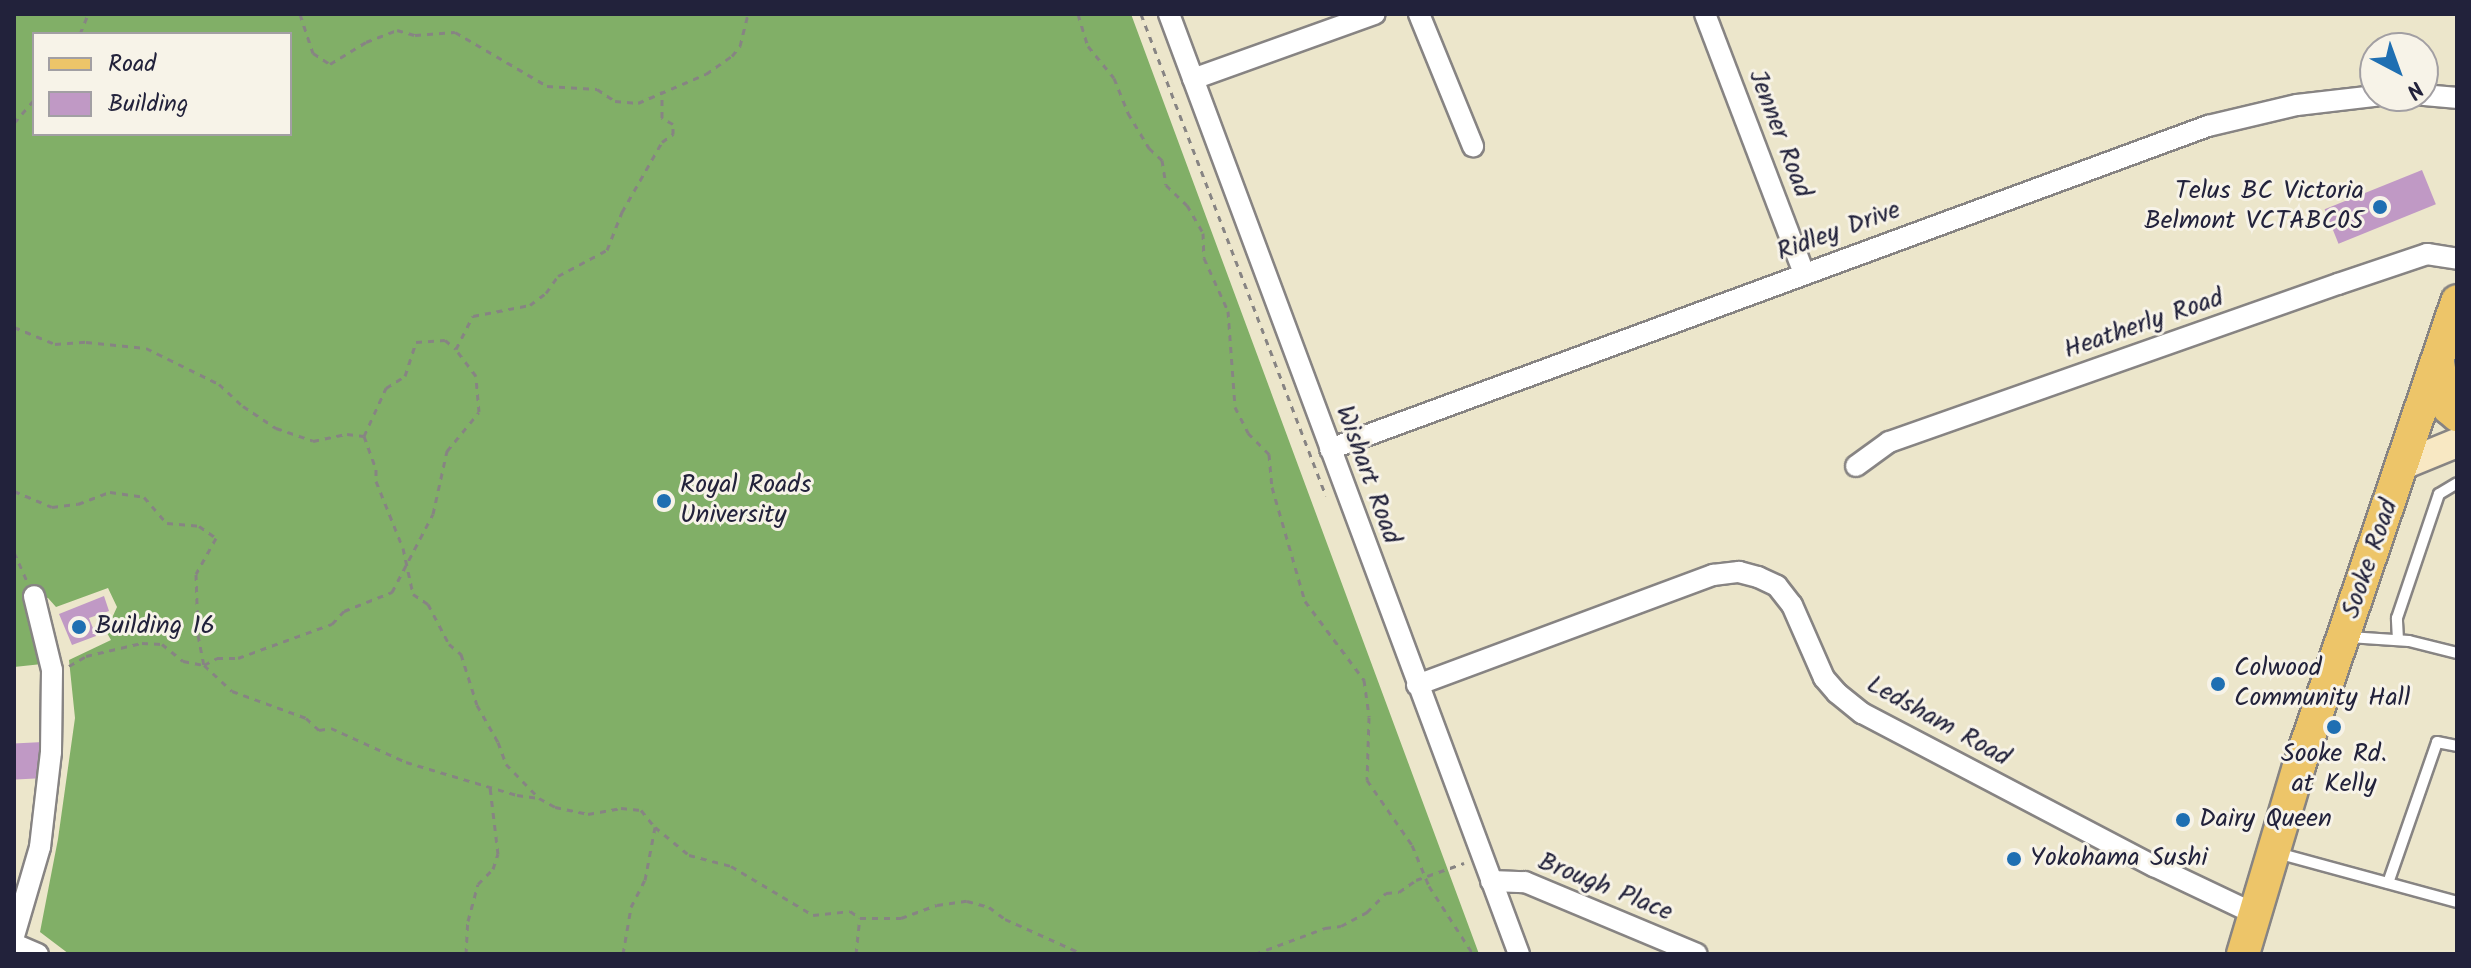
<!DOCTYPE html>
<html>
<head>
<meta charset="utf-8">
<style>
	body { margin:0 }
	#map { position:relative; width:2471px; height:968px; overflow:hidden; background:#ece6cb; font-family:Kalam,sans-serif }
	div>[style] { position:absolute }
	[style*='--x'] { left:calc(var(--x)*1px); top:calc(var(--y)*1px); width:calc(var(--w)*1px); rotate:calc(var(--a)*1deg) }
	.forest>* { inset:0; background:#81af67 }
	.building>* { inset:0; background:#c099c5; transform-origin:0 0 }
	.path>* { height:3px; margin-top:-1.5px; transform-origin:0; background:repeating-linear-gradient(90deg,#878483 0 6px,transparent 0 12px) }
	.roads { filter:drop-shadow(2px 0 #878483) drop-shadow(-2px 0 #878483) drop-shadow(0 2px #878483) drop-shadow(0 -2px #878483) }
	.lane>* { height:10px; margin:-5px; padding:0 5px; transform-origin:5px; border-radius:5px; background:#fff }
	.street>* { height:20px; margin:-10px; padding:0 10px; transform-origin:10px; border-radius:10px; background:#fff }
	.secondary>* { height:28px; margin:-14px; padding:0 14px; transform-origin:14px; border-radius:14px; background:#f8e8c3 }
	.primary>* { height:32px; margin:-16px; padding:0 16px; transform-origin:16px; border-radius:16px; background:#edc569 }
	.dots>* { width:22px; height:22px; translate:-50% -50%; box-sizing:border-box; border:4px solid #f7f3e8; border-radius:50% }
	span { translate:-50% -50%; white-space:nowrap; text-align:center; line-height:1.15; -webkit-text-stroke:6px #f7f3e8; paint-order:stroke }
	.street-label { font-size:26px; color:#22223b }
	.poi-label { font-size:26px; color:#22223b }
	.right { translate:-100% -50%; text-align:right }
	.left { translate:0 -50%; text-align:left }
	.frame { position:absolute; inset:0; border:16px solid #22223b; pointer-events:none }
	.legend { position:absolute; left:32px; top:32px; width:260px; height:104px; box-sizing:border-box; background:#f7f3e8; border:2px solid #a29fa3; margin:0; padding:10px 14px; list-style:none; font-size:24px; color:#22223b }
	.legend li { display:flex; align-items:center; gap:16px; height:40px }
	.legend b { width:40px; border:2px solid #a29fa3 }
	.north { position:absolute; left:2359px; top:32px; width:80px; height:80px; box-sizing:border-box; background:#f7f3e8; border:2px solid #a29fa3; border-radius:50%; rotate:139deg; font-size:22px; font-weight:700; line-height:32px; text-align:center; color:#22223b }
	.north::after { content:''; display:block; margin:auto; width:28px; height:36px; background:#1f6fb2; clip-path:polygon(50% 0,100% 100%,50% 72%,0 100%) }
</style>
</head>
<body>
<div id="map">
	<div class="forest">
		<div style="clip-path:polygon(evenodd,14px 14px,1131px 14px,1479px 954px,69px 954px,40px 932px,58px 839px,75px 718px,69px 660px,111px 640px,103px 626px,112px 618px,117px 607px,108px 588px,56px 607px,48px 598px,34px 596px,42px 664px,14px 667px,14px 14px,34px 34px,290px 34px,290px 134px,34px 134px,34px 34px)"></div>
	</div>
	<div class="building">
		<div style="left:2422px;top:170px;width:37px;height:105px;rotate:68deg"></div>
		<div style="clip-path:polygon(104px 596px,109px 611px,89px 618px,96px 636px,72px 645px,59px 614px)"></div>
		<div style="left:43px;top:742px;width:36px;height:29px;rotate:87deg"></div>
	</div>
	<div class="path">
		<div style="--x:300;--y:14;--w:41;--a:71.6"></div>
		<div style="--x:313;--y:53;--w:20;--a:33"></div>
		<div style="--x:330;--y:64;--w:42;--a:-31.4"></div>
		<div style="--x:366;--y:42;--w:33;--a:-21"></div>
		<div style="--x:397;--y:30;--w:19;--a:16"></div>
		<div style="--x:415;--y:35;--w:40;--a:-4.3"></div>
		<div style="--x:455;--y:32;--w:107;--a:30.4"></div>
		<div style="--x:547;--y:86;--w:50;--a:3.4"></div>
		<div style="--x:597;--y:89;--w:22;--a:34"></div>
		<div style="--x:615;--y:101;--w:23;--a:5"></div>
		<div style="--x:638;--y:103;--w:74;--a:-23.1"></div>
		<div style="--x:706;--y:74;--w:32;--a:-35"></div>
		<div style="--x:732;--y:56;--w:13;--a:-51"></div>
		<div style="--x:740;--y:46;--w:33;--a:-76"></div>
		<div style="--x:1078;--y:14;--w:34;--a:73"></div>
		<div style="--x:1088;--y:46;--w:41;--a:50.9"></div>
		<div style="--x:1114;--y:78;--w:38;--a:68"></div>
		<div style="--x:1128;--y:113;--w:41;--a:59"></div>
		<div style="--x:1149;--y:148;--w:18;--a:43"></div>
		<div style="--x:1162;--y:160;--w:25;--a:81"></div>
		<div style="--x:1166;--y:185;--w:29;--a:44"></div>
		<div style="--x:1187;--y:205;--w:32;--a:60"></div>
		<div style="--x:1203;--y:233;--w:25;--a:88"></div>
		<div style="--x:1204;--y:258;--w:58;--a:65.6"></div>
		<div style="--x:1228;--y:311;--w:96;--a:85.8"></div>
		<div style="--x:1235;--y:407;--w:29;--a:63"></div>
		<div style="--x:1248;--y:433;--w:30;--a:45"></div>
		<div style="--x:1269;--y:454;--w:33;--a:85"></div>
		<div style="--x:1272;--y:487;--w:119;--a:73.9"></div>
		<div style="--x:1305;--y:601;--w:99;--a:53.2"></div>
		<div style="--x:1364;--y:680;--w:37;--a:82"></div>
		<div style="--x:1369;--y:717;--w:63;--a:91.8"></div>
		<div style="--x:1367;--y:780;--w:79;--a:55.3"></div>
		<div style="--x:1412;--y:845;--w:44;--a:67.5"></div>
		<div style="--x:1429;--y:886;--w:81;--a:57.1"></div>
		<div style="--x:1141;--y:14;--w:516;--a:69"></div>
		<div style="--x:80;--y:34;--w:22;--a:-68"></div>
		<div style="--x:14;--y:123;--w:30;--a:-49"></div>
		<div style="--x:14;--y:327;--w:44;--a:22.5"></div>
		<div style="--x:55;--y:344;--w:31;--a:-4"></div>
		<div style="--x:86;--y:342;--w:60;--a:5.7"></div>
		<div style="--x:146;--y:348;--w:81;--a:26.3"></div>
		<div style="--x:219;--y:384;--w:33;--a:43"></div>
		<div style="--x:243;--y:406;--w:40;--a:34"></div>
		<div style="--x:276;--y:428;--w:39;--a:19"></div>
		<div style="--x:313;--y:441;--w:35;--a:-12"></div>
		<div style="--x:347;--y:434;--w:17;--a:7"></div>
		<div style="--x:364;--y:436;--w:53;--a:-65.4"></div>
		<div style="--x:386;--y:388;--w:22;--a:-32"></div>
		<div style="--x:405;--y:376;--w:36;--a:-72"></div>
		<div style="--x:416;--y:342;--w:29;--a:-4"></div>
		<div style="--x:445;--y:340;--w:14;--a:39"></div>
		<div style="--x:456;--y:349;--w:37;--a:-63"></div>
		<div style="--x:473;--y:316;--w:58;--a:-10.9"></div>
		<div style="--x:530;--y:305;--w:20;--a:-37"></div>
		<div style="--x:546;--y:293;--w:21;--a:-55"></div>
		<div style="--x:558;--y:276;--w:55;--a:-28"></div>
		<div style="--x:607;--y:250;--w:41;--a:-68.5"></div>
		<div style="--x:622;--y:212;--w:81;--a:-60.3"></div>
		<div style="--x:662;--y:142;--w:14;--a:-36"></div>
		<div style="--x:673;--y:134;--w:10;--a:-90"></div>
		<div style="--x:673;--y:124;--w:13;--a:-151"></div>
		<div style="--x:662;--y:118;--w:27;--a:-90"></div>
		<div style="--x:364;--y:436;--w:35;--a:70"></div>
		<div style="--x:376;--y:469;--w:12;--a:90"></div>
		<div style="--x:376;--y:481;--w:72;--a:68.1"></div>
		<div style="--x:403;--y:548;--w:47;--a:77.7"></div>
		<div style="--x:413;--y:594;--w:18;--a:34"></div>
		<div style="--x:428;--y:604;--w:45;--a:62.3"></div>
		<div style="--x:449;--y:644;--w:16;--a:40"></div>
		<div style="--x:461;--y:654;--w:53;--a:72.6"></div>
		<div style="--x:477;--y:705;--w:43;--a:60.4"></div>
		<div style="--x:498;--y:742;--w:23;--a:70"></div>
		<div style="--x:506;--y:764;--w:46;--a:45.9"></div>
		<div style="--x:14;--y:491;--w:41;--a:22.8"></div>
		<div style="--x:52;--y:507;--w:26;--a:-7"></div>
		<div style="--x:78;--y:504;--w:34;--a:-21"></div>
		<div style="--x:110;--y:492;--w:34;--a:8"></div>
		<div style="--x:144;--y:497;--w:35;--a:49"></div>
		<div style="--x:167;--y:523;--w:32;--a:5"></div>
		<div style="--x:199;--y:526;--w:21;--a:35"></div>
		<div style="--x:216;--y:538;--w:41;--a:119.1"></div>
		<div style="--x:196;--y:574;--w:61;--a:88.1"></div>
		<div style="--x:198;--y:635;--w:31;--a:79"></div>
		<div style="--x:204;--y:665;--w:38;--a:43"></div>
		<div style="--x:232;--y:691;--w:79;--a:20"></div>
		<div style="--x:306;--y:718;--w:18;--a:43"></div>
		<div style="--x:319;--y:730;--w:12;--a:-9"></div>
		<div style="--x:331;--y:728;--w:82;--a:24.4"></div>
		<div style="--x:406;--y:762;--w:116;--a:16.6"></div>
		<div style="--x:517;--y:795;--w:22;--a:8"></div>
		<div style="--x:539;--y:798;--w:18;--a:29"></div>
		<div style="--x:555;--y:807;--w:34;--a:12"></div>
		<div style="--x:588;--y:814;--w:34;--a:-10"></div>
		<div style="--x:621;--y:808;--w:20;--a:6"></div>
		<div style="--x:641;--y:810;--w:22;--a:51"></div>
		<div style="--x:655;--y:827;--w:44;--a:39.5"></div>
		<div style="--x:689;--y:855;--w:43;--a:14.7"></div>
		<div style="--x:731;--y:866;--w:96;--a:30.9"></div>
		<div style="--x:813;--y:915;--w:37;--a:-6"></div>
		<div style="--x:850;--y:911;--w:12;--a:35"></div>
		<div style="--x:860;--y:918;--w:41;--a:0"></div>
		<div style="--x:901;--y:918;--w:38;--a:-20"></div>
		<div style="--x:937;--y:905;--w:30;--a:-8"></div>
		<div style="--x:967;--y:901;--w:23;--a:15"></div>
		<div style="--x:989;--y:907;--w:20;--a:37"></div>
		<div style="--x:1005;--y:919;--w:85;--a:24.2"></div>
		<div style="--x:14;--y:552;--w:32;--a:66"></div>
		<div style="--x:69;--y:666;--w:20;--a:-30"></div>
		<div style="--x:86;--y:656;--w:57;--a:-13.1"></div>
		<div style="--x:142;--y:643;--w:20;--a:3"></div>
		<div style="--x:162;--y:644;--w:27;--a:39"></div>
		<div style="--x:183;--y:661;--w:21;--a:11"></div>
		<div style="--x:204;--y:665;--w:15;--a:-28"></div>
		<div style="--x:217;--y:658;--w:21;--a:0"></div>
		<div style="--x:238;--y:658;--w:100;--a:-19.9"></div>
		<div style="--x:332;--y:624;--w:18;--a:-47"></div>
		<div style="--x:344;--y:611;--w:52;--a:-21.6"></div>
		<div style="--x:392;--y:592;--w:88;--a:-62.3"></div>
		<div style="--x:433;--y:514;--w:65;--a:-77.5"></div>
		<div style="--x:447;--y:451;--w:50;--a:-50.6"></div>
		<div style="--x:479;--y:412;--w:36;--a:-95"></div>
		<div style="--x:476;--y:376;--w:34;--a:-127"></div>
		<div style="--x:466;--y:954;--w:33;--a:-87"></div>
		<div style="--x:468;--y:921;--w:38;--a:-75"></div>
		<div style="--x:478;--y:884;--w:21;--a:-45"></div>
		<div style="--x:493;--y:869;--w:16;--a:-72"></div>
		<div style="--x:498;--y:854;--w:67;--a:-96.8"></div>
		<div style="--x:623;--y:954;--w:48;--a:-80.3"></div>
		<div style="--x:631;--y:907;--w:30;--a:-63"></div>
		<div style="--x:645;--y:880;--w:54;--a:-79.3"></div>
		<div style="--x:856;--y:954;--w:36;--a:-84"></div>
		<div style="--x:1255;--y:954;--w:75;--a:-20.4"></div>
		<div style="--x:1325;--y:928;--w:16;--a:-7"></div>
		<div style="--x:1341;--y:926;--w:30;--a:-28"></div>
		<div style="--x:1367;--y:912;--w:27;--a:-45"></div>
		<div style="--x:1386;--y:893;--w:13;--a:-4"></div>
		<div style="--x:1399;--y:892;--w:21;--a:-35"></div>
		<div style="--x:1416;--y:880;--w:51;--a:-19.5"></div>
	</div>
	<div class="roads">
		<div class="lane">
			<div style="--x:2349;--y:637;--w:60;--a:3.8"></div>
			<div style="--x:2409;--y:641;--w:49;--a:14"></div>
			<div style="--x:2398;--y:640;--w:22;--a:-93"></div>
			<div style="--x:2397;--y:618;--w:131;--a:-71.3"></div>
			<div style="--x:2439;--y:494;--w:21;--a:-31"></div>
			<div style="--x:2277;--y:853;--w:187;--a:15.2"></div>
			<div style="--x:2388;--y:883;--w:149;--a:-70.8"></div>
			<div style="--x:2437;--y:742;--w:20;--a:11"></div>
		</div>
		<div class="street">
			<div style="--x:1169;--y:14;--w:1003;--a:69.58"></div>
			<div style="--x:1419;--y:14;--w:143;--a:67.8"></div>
			<div style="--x:1705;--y:14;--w:277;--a:69.1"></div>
			<div style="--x:1193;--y:79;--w:193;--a:-19.7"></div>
			<div style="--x:2423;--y:95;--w:34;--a:5"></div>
			<div style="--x:1330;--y:449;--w:936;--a:-20.2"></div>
			<div style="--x:2208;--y:126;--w:91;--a:-13.3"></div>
			<div style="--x:2297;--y:105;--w:79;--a:-6.6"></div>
			<div style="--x:1856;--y:466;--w:41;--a:-36"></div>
			<div style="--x:1889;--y:442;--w:476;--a:-19.4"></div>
			<div style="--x:2338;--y:284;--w:94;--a:-18.6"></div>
			<div style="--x:2427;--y:254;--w:30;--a:9"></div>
			<div style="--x:1417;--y:685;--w:316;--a:-20.4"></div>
			<div style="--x:1713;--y:575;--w:26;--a:-7"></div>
			<div style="--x:1739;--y:572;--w:20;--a:15"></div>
			<div style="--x:1758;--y:577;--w:21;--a:25"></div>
			<div style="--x:1777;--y:586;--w:24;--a:52"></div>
			<div style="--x:1792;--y:605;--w:80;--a:66.3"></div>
			<div style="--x:1824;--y:678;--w:20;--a:49"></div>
			<div style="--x:1837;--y:693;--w:32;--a:39"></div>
			<div style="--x:1862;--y:713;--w:330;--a:27.7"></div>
			<div style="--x:2154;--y:866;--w:110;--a:25.4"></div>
			<div style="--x:1491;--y:881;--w:34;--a:2"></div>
			<div style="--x:1525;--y:882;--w:186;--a:22.7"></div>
			<div style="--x:14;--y:936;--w:93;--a:-73.7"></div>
			<div style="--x:40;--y:847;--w:96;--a:-83.4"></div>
			<div style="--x:51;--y:752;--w:82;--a:-89.3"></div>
			<div style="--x:52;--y:670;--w:76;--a:-103.7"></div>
			<div style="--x:14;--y:944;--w:26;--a:23"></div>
		</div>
		<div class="secondary">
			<div style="--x:2403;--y:465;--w:58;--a:-22.2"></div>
		</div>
		<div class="primary">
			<div style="--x:2438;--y:363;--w:28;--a:80"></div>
			<div style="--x:2443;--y:391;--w:18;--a:71"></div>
			<div style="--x:2449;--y:408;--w:11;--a:41"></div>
			<div style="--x:2243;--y:954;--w:196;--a:-73.4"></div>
			<div style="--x:2299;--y:766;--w:491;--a:-71.2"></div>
		</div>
	</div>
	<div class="dots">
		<div style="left:2380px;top:207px;background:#1f6fb2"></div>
		<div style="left:664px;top:501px;background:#1f6fb2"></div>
		<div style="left:79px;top:627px;background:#1f6fb2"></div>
		<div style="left:2218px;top:684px;background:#1f6fb2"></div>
		<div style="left:2334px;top:727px;background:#1f6fb2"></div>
		<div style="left:2183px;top:820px;background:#1f6fb2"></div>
		<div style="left:2014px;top:859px;background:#1f6fb2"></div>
	</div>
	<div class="street-label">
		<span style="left:1779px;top:134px;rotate:69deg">Jenner Road</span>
		<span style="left:1839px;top:232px;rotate:-20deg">Ridley Drive</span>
		<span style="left:2144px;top:325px;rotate:-19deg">Heatherly Road</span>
		<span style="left:1367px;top:475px;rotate:70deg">Wishart Road</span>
		<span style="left:2371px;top:559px;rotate:-71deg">Sooke Road</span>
		<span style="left:1938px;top:722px;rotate:29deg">Ledsham Road</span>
		<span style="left:1605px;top:888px;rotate:22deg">Brough Place</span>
	</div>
	<div class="poi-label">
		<span class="right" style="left:2364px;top:207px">Telus BC Victoria<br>Belmont VCTABC05</span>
		<span class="left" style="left:680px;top:501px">Royal Roads<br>University</span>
		<span class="left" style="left:95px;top:627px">Building 16</span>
		<span class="left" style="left:2234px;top:684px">Colwood<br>Community Hall</span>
		<span style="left:2334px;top:770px">Sooke Rd.<br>at Kelly</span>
		<span class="left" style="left:2199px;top:820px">Dairy Queen</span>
		<span class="left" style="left:2030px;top:859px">Yokohama Sushi</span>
	</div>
	<div class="frame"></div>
	<ul class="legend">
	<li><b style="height:10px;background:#edc569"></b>Road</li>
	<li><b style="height:22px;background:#c099c5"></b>Building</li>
	</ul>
	<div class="north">N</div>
</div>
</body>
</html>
